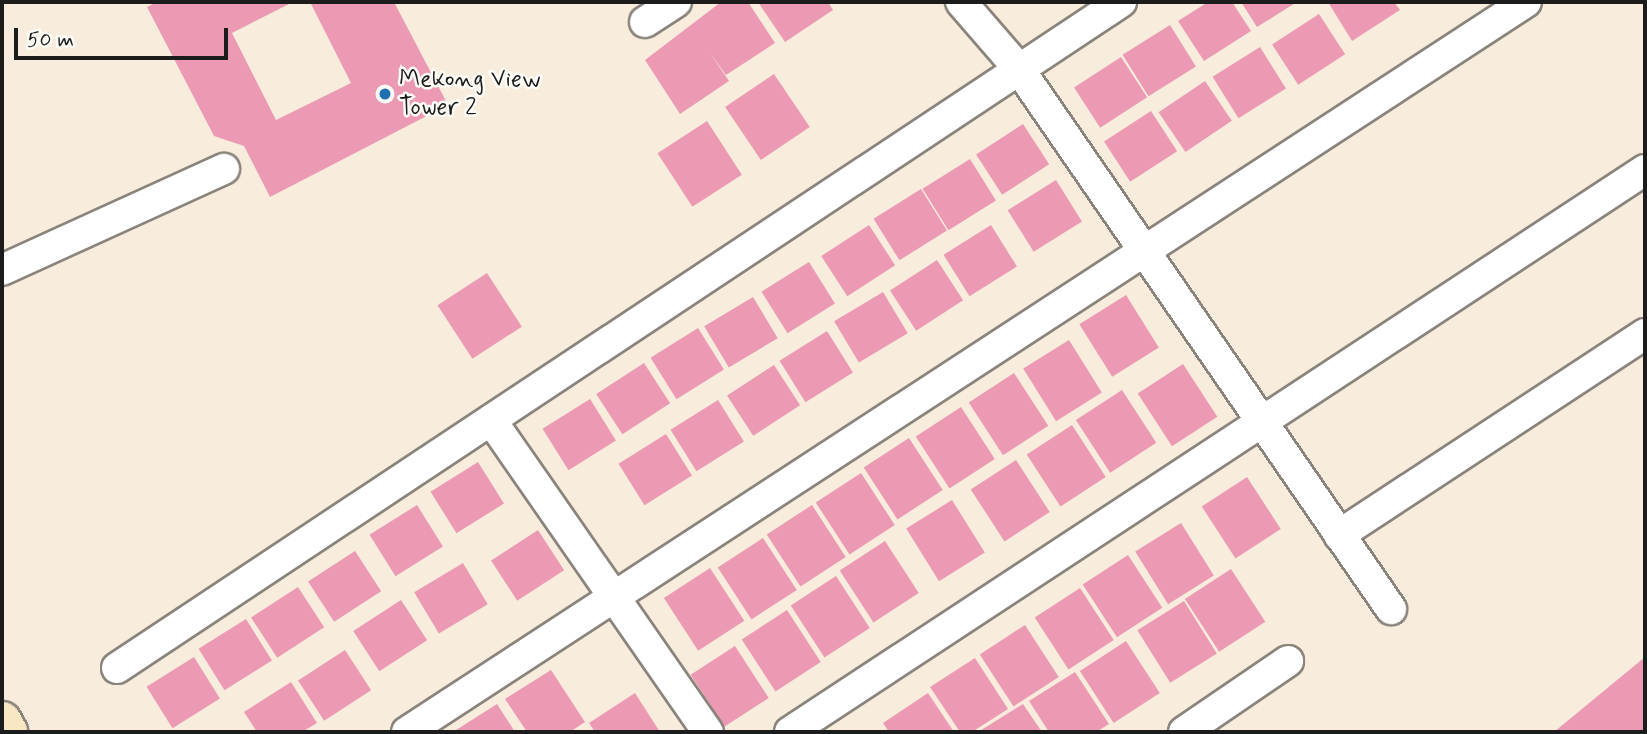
<!DOCTYPE html>
<html>
<head>
<meta charset="utf-8">
<style>
	body { margin:0 }
	#map { position:relative; width:1647px; height:734px; overflow:hidden; background:#f8eddd; font-family:Mynerve,sans-serif }
	div>[style] { position:absolute }
	[style*='--x'] { left:calc(var(--x)*1px); top:calc(var(--y)*1px); width:calc(var(--w)*1px); rotate:calc(var(--a)*1deg) }
	.building>* { inset:0; background:#ec9ab3; transform-origin:0 0 }
	.roads { filter:drop-shadow(2px 0 #8a847c) drop-shadow(-2px 0 #8a847c) drop-shadow(0 2px #8a847c) drop-shadow(0 -2px #8a847c) }
	.street>* { height:30px; margin:-15px; padding:0 15px; transform-origin:15px; border-radius:15px; background:#fff }
	.secondary>* { height:38px; margin:-19px; padding:0 19px; transform-origin:19px; border-radius:19px; background:#f7e8c3 }
	.dots>* { width:19px; height:19px; translate:-50% -50%; box-sizing:border-box; border:4px solid #fdfcf7; border-radius:50% }
	span { translate:-50% -50%; white-space:nowrap; text-align:center; line-height:1.15; -webkit-text-stroke:5px #fdfcf7; paint-order:stroke }
	.poi-label { font-size:24px; color:#1c1c1c }
	.left { translate:0 -50%; text-align:left }
	.frame { position:absolute; inset:0; border:4px solid #1c1c1c; pointer-events:none }
	.scale { position:absolute; left:14px; top:28px; width:214px; height:32px; box-sizing:border-box; border:4px solid #1c1c1c; border-top:0; padding-left:9px; font-size:21px; line-height:24px; white-space:nowrap; color:#1c1c1c; -webkit-text-stroke:5px #fdfcf7; paint-order:stroke }
</style>
</head>
<body>
<div id="map">
	<div class="building">
		<div style="clip-path:polygon(157px 2px,293px 2px,232px 33px,276px 120px,351px 83px,310px 2px,394px 2px,448px 105px,270px 197px,244px 146px,214px 136px,147px 7px)"></div>
		<div style="clip-path:polygon(721px 2px,748px 2px,775px 43px,726px 75px,710px 53px,729px 81px,680px 114px,645px 60px)"></div>
		<div style="clip-path:polygon(758px 2px,828px 2px,833px 10px,785px 42px)"></div>
		<div style="clip-path:polygon(1208px 2px,1232px 2px,1251px 31px,1204px 61px,1178px 21px)"></div>
		<div style="clip-path:polygon(1241px 2px,1297px 2px,1257px 27px)"></div>
		<div style="clip-path:polygon(1328px 2px,1394px 2px,1400px 10px,1352px 41px)"></div>
		<div style="left:1319px;top:14px;width:48px;height:56px;rotate:57deg"></div>
		<div style="left:1170px;top:25px;width:49px;height:56px;rotate:58deg"></div>
		<div style="left:1260px;top:47px;width:49px;height:56px;rotate:58deg"></div>
		<div style="left:1121px;top:57px;width:48px;height:56px;rotate:57deg"></div>
		<div style="left:774px;top:74px;width:64px;height:59px;rotate:56deg"></div>
		<div style="left:1205px;top:81px;width:48px;height:56px;rotate:56deg"></div>
		<div style="left:1151px;top:111px;width:48px;height:56px;rotate:57deg"></div>
		<div style="left:707px;top:121px;width:64px;height:59px;rotate:57deg"></div>
		<div style="left:1023px;top:124px;width:48px;height:56px;rotate:57deg"></div>
		<div style="left:970px;top:159px;width:49px;height:56px;rotate:58deg"></div>
		<div style="left:1056px;top:180px;width:49px;height:57px;rotate:58deg"></div>
		<div style="left:921px;top:189px;width:49px;height:56px;rotate:58deg"></div>
		<div style="left:869px;top:225px;width:48px;height:57px;rotate:57deg"></div>
		<div style="left:991px;top:225px;width:49px;height:56px;rotate:58deg"></div>
		<div style="left:937px;top:260px;width:48px;height:56px;rotate:57deg"></div>
		<div style="left:809px;top:262px;width:49px;height:56px;rotate:58deg"></div>
		<div style="left:487px;top:273px;width:64px;height:59px;rotate:57deg"></div>
		<div style="left:883px;top:292px;width:48px;height:57px;rotate:59deg"></div>
		<div style="left:1126px;top:295px;width:62px;height:55px;rotate:58deg"></div>
		<div style="left:753px;top:297px;width:48px;height:57px;rotate:59deg"></div>
		<div style="left:698px;top:328px;width:49px;height:56px;rotate:58deg"></div>
		<div style="left:827px;top:331px;width:49px;height:56px;rotate:58deg"></div>
		<div style="left:1069px;top:340px;width:62px;height:54px;rotate:58deg"></div>
		<div style="left:644px;top:363px;width:48px;height:57px;rotate:57deg"></div>
		<div style="left:1183px;top:364px;width:63px;height:54px;rotate:57deg"></div>
		<div style="left:774px;top:365px;width:48px;height:56px;rotate:57deg"></div>
		<div style="left:1014px;top:373px;width:63px;height:54px;rotate:57deg"></div>
		<div style="left:1122px;top:390px;width:63px;height:55px;rotate:57deg"></div>
		<div style="left:590px;top:399px;width:49px;height:56px;rotate:58deg"></div>
		<div style="left:718px;top:400px;width:49px;height:56px;rotate:58deg"></div>
		<div style="left:961px;top:407px;width:62px;height:54px;rotate:57deg"></div>
		<div style="left:1072px;top:425px;width:62px;height:54px;rotate:57deg"></div>
		<div style="left:666px;top:434px;width:49px;height:56px;rotate:58deg"></div>
		<div style="left:909px;top:438px;width:62px;height:54px;rotate:57deg"></div>
		<div style="left:1016px;top:460px;width:62px;height:54px;rotate:57deg"></div>
		<div style="left:478px;top:462px;width:49px;height:56px;rotate:58deg"></div>
		<div style="left:861px;top:473px;width:62px;height:54px;rotate:57deg"></div>
		<div style="left:1247px;top:477px;width:62px;height:54px;rotate:57deg"></div>
		<div style="left:952px;top:500px;width:62px;height:54px;rotate:58deg"></div>
		<div style="left:417px;top:505px;width:49px;height:56px;rotate:58deg"></div>
		<div style="left:812px;top:505px;width:62px;height:54px;rotate:57deg"></div>
		<div style="left:1181px;top:523px;width:62px;height:54px;rotate:58deg"></div>
		<div style="left:538px;top:530px;width:48px;height:56px;rotate:57deg"></div>
		<div style="left:763px;top:538px;width:62px;height:54px;rotate:57deg"></div>
		<div style="left:885px;top:541px;width:62px;height:54px;rotate:57deg"></div>
		<div style="left:355px;top:551px;width:48px;height:56px;rotate:57deg"></div>
		<div style="left:1128px;top:555px;width:63px;height:54px;rotate:57deg"></div>
		<div style="left:463px;top:563px;width:48px;height:57px;rotate:59deg"></div>
		<div style="left:710px;top:568px;width:63px;height:55px;rotate:57deg"></div>
		<div style="left:1231px;top:569px;width:63px;height:55px;rotate:57deg"></div>
		<div style="left:836px;top:576px;width:62px;height:54px;rotate:57deg"></div>
		<div style="left:298px;top:587px;width:48px;height:56px;rotate:57deg"></div>
		<div style="left:1080px;top:588px;width:62px;height:54px;rotate:57deg"></div>
		<div style="left:401px;top:600px;width:48px;height:57px;rotate:57deg"></div>
		<div style="left:1184px;top:601px;width:62px;height:55px;rotate:58deg"></div>
		<div style="left:787px;top:610px;width:62px;height:54px;rotate:57deg"></div>
		<div style="left:246px;top:619px;width:49px;height:56px;rotate:58deg"></div>
		<div style="left:1025px;top:625px;width:62px;height:54px;rotate:57deg"></div>
		<div style="left:1126px;top:641px;width:62px;height:55px;rotate:57deg"></div>
		<div style="left:735px;top:646px;width:62px;height:53px;rotate:57deg"></div>
		<div style="left:345px;top:650px;width:48px;height:56px;rotate:57deg"></div>
		<div style="left:194px;top:657px;width:49px;height:56px;rotate:58deg"></div>
		<div style="clip-path:polygon(1645px 657px,1645px 732px,1554px 732px)"></div>
		<div style="clip-path:polygon(975px 658px,1008px 709px,972px 732px,960px 732px,930px 687px)"></div>
		<div style="clip-path:polygon(551px 670px,585px 722px,570px 732px,527px 732px,505px 699px)"></div>
		<div style="clip-path:polygon(1075px 672px,1109px 724px,1096px 732px,1049px 732px,1029px 701px)"></div>
		<div style="clip-path:polygon(291px 682px,317px 723px,302px 732px,257px 732px,244px 712px)"></div>
		<div style="clip-path:polygon(635px 693px,660px 732px,595px 732px,589px 723px)"></div>
		<div style="clip-path:polygon(928px 693px,954px 732px,889px 732px,883px 723px)"></div>
		<div style="clip-path:polygon(497px 704px,515px 732px,453px 732px)"></div>
		<div style="clip-path:polygon(1023px 704px,1042px 732px,978px 732px)"></div>
	</div>
	<div class="roads">
		<div class="street">
			<div style="--x:961;--y:2;--w:89;--a:49.1"></div>
			<div style="--x:1019;--y:69;--w:656;--a:55.44"></div>
			<div style="--x:645;--y:22;--w:37;--a:-33"></div>
			<div style="--x:2;--y:270;--w:244;--a:-24.5"></div>
			<div style="--x:491;--y:420;--w:380;--a:55.2"></div>
			<div style="--x:1339;--y:535;--w:366;--a:-33.3"></div>
			<div style="--x:117;--y:668;--w:1205;--a:-33.56"></div>
			<div style="--x:407;--y:732;--w:1336;--a:-33.12"></div>
			<div style="--x:790;--y:732;--w:1023;--a:-33.32"></div>
			<div style="--x:1184;--y:732;--w:126;--a:-34.3"></div>
		</div>
		<div class="secondary">
			<div style="--x:2;--y:721;--w:13;--a:61"></div>
		</div>
	</div>
	<div class="dots">
		<div style="left:385px;top:94px;background:#1f6fb2"></div>
	</div>
	<div class="poi-label">
		<span class="left" style="left:399px;top:94px">Mekong View<br>Tower 2</span>
	</div>
	<div class="frame"></div>
	<div class="scale">50 m</div>
</div>
</body>
</html>
